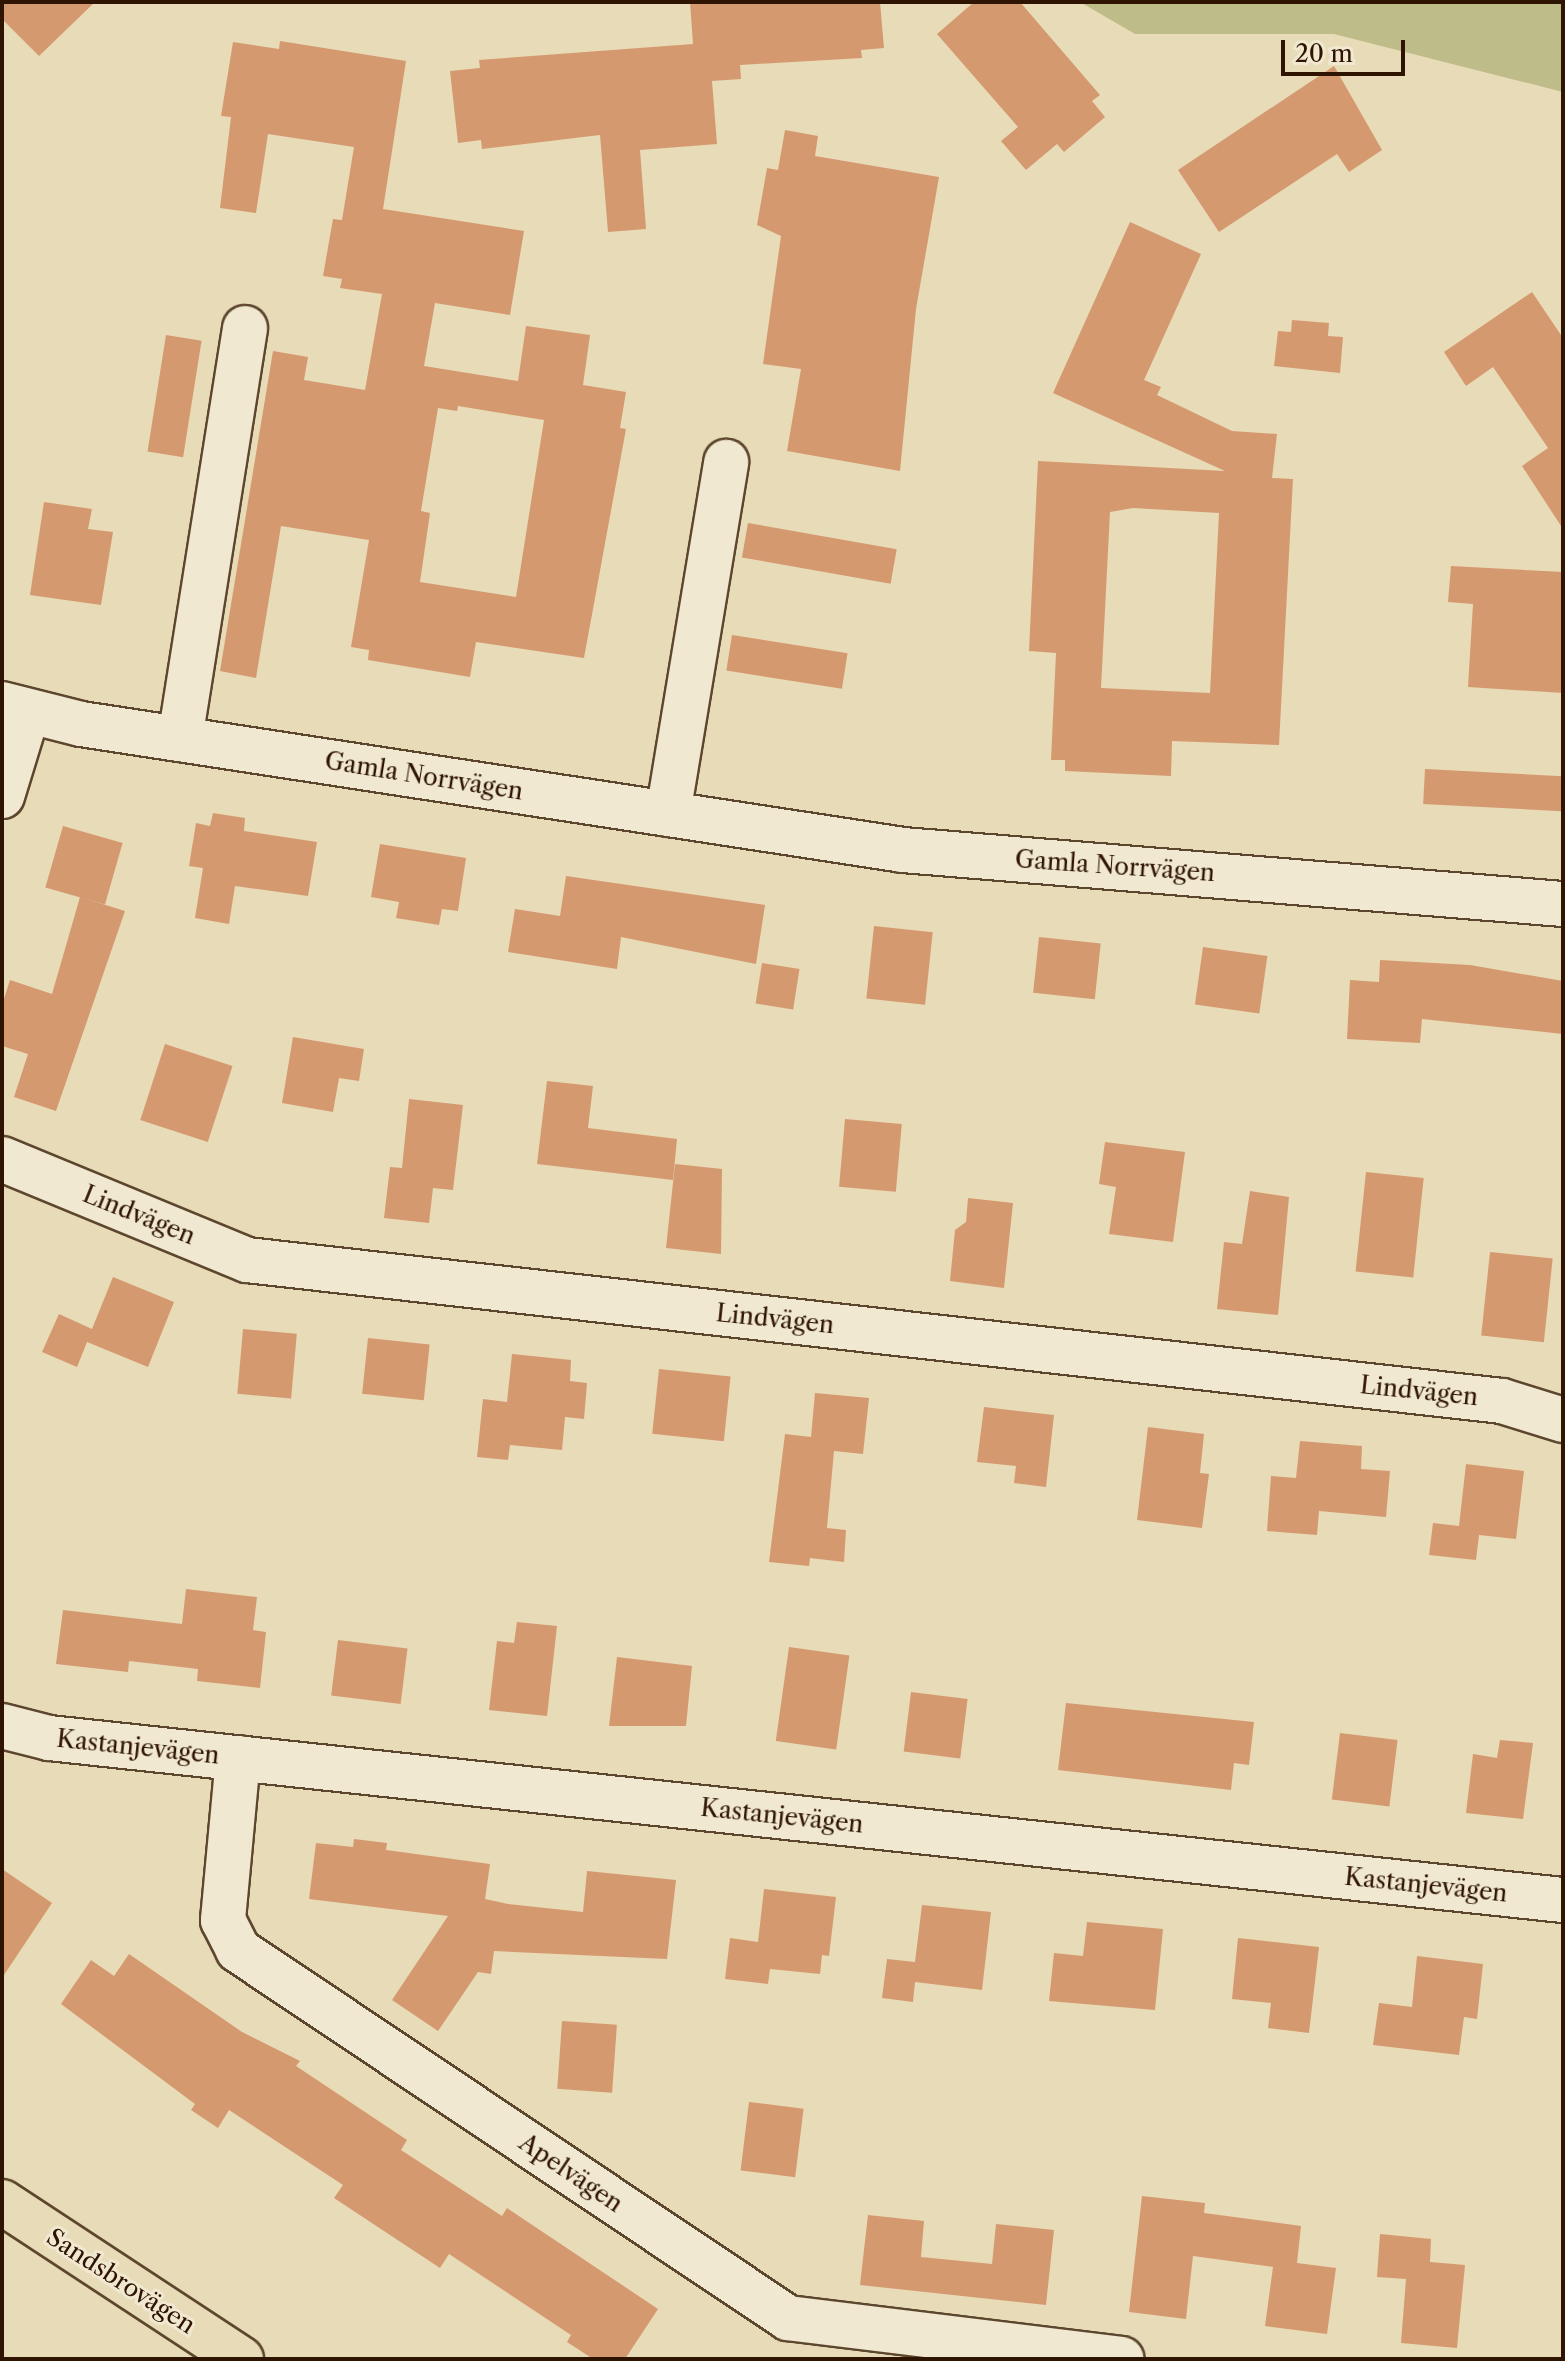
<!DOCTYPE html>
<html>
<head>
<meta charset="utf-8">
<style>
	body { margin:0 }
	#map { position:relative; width:1565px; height:2361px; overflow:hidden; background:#e8dbb7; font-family:"Libre Caslon Text",serif }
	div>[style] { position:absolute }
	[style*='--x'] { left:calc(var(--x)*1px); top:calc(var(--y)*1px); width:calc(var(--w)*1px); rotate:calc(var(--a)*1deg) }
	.green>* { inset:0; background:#bebd89 }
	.building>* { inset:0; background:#d59970; transform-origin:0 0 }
	.roads { filter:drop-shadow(2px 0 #5d462e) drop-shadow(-2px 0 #5d462e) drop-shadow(0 2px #5d462e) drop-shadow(0 -2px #5d462e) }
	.minor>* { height:44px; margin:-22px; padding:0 22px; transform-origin:22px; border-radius:22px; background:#f0e8d0 }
	.major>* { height:44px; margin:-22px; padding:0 22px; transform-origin:22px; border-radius:22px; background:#e8dbb7 }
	span { translate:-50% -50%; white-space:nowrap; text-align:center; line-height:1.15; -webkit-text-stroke:6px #f0e8d0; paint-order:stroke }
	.street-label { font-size:24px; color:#2f1401 }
	.frame { position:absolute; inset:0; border:4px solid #2f1401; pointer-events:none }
	.scale { position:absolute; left:1281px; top:40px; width:124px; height:36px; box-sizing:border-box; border:4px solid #2f1401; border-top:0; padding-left:10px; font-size:24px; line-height:28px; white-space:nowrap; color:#2f1401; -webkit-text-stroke:6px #f0e8d0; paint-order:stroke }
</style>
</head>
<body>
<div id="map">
	<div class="green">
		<div style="clip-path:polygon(1080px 2px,1563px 2px,1563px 92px,1334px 34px,1135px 34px)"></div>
	</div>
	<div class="building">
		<div style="clip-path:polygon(2px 2px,95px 2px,39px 56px,2px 19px)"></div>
		<div style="clip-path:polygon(690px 2px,880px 2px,884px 48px,861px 50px,862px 58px,740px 65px,741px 79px,712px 81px,717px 144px,640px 150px,646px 229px,608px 232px,600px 135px,482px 149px,481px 140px,458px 143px,450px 71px,480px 68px,479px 60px,693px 44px)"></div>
		<div style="clip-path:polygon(974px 2px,1020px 2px,1100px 95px,1092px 101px,1105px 117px,1064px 152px,1057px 144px,1026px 170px,1001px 141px,1018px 127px,937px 34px)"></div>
		<div style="clip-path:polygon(evenodd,280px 41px,406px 61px,383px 209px,524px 231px,510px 315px,435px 303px,424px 366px,518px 381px,526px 326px,590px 335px,583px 385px,626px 392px,620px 428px,626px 429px,584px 658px,476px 642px,470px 677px,368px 660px,369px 650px,351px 647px,369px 540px,281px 526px,256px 678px,220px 671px,273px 351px,308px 357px,304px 380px,365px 390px,382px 294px,340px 288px,342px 279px,323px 276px,333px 219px,342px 220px,354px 147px,268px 134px,256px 213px,220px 208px,231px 117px,221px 116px,233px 42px,279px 49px,280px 41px,458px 406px,544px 420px,516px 597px,420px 582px,430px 513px,421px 511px,438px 408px,457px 411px,458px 406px)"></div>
		<div style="clip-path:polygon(1334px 66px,1382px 150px,1349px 172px,1337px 154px,1219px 232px,1178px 170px)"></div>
		<div style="clip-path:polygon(785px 130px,818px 136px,815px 156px,939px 177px,916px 309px,900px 471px,787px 451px,801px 369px,763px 364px,781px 236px,757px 225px,767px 168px,778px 170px)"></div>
		<div style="clip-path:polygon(evenodd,1130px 222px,1201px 254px,1144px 380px,1161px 387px,1157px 395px,1232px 431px,1277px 434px,1272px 478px,1293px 479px,1279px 745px,1172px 741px,1171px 776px,1065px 771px,1065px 760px,1051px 760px,1056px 653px,1029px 651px,1038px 461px,1225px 471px,1053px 393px,1130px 222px,1133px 508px,1219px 513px,1210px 693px,1101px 688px,1110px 512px,1133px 508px)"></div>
		<div style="clip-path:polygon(1532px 292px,1563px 338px,1563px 529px,1522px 466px,1548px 448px,1493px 367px,1466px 386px,1444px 352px)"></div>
		<div style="clip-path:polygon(1292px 320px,1329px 323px,1328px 336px,1343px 337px,1340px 373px,1274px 366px,1278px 331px,1291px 332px)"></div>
		<div style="left:166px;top:335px;width:36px;height:118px;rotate:9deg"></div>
		<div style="clip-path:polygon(44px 502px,92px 509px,88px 529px,113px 532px,101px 605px,30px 595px)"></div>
		<div style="left:748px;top:523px;width:151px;height:35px;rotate:10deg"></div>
		<div style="clip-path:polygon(1451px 566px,1563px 572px,1563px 693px,1468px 687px,1473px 604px,1448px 602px)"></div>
		<div style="left:732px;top:635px;width:117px;height:36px;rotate:9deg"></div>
		<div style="left:1425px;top:769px;width:138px;height:35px;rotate:3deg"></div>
		<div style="clip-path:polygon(213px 813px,245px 818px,244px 831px,317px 842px,308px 896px,235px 886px,229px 924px,195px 918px,203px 868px,189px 866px,196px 823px,210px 826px)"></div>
		<div style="left:63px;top:826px;width:62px;height:64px;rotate:16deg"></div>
		<div style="clip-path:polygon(380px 844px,466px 858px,458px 911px,442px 909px,439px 925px,396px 918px,399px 902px,371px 897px)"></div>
		<div style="clip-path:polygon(566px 876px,765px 905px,756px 964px,621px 937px,617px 969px,508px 952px,515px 909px,560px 916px)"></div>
		<div style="clip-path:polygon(80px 897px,125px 911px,56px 1111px,14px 1097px,28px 1054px,2px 1046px,2px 1005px,10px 980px,52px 994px)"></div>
		<div style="left:874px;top:926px;width:59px;height:73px;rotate:6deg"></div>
		<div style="left:1039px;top:937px;width:62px;height:56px;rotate:6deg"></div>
		<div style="left:1203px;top:947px;width:65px;height:58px;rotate:8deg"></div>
		<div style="clip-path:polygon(1380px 960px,1470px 965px,1563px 981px,1563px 1034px,1422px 1019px,1420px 1043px,1347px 1039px,1350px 980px,1379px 982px)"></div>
		<div style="left:762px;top:963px;width:38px;height:41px;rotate:9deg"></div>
		<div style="clip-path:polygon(293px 1037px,364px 1049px,359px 1081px,339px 1078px,333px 1112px,282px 1103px)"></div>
		<div style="left:165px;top:1044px;width:71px;height:80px;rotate:18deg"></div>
		<div style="clip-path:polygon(547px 1081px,593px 1086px,588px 1128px,677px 1139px,673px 1180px,537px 1164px)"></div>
		<div style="clip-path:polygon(409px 1099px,463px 1105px,453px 1190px,433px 1188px,429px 1223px,384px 1218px,390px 1167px,402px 1168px)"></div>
		<div style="left:845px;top:1119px;width:57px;height:68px;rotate:5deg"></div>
		<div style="clip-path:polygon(1105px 1142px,1185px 1152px,1173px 1242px,1109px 1234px,1116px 1187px,1099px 1184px)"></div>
		<div style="clip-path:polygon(675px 1164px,722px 1169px,721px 1254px,666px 1248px)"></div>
		<div style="left:1366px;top:1172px;width:58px;height:100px;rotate:6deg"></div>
		<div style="clip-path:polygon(1250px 1191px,1289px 1197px,1278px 1315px,1217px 1309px,1224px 1242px,1242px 1244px)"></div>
		<div style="clip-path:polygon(968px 1198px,1013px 1203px,1004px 1288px,950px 1281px,955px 1230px,966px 1222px)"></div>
		<div style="left:1490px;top:1252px;width:63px;height:84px;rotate:6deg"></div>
		<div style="clip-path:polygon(113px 1277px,174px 1302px,148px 1367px,87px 1342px,77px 1367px,42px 1352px,59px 1314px,92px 1329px)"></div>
		<div style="left:243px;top:1329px;width:54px;height:65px;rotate:5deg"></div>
		<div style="left:368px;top:1338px;width:62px;height:56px;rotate:6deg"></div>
		<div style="clip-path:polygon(512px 1354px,571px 1360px,570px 1381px,587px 1383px,584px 1419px,565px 1417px,562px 1450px,510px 1445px,508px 1460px,477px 1457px,483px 1399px,507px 1402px)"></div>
		<div style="left:659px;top:1369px;width:72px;height:65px;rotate:6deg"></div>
		<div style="clip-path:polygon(815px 1393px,869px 1398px,863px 1454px,834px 1451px,827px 1528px,846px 1530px,844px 1562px,810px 1558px,809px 1566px,769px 1562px,785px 1434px,811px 1437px)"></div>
		<div style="clip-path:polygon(984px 1407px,1054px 1415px,1046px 1487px,1014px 1483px,1016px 1466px,977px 1462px)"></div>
		<div style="clip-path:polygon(1148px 1427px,1204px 1434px,1200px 1473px,1209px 1474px,1202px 1528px,1137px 1520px)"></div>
		<div style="clip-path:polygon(1300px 1441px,1362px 1446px,1361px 1469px,1390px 1471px,1386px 1517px,1319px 1511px,1317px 1535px,1267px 1531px,1271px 1476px,1296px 1478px)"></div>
		<div style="clip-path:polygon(1466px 1464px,1524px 1471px,1516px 1539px,1479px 1535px,1476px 1560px,1429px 1555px,1433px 1523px,1459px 1526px)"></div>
		<div style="clip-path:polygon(186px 1589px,257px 1597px,253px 1630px,266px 1632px,260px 1688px,197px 1681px,198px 1669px,129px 1661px,128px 1672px,56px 1664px,63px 1610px,182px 1624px)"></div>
		<div style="clip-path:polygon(517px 1622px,557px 1626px,547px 1716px,489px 1710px,497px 1641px,514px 1643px)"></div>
		<div style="left:338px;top:1640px;width:70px;height:56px;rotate:7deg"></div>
		<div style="left:789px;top:1647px;width:61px;height:95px;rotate:8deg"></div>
		<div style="clip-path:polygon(617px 1657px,692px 1666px,686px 1726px,609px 1726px)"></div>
		<div style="left:911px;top:1692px;width:57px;height:60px;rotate:7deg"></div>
		<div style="clip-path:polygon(1066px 1703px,1254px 1722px,1249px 1765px,1234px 1763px,1231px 1790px,1058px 1770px)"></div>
		<div style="left:1340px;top:1733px;width:58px;height:67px;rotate:7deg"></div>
		<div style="clip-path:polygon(1500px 1740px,1533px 1743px,1523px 1819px,1466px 1813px,1473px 1754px,1497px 1758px)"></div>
		<div style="clip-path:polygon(354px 1839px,387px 1843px,386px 1850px,490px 1864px,485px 1899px,508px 1904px,583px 1912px,587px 1871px,676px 1880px,667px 1959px,494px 1951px,491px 1974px,478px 1972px,438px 2031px,392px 2000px,448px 1916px,309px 1899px,316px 1843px,353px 1847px)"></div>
		<div style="clip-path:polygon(2px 1869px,52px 1903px,2px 1978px)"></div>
		<div style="clip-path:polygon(764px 1889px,836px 1897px,829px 1956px,822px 1955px,820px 1974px,770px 1969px,768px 1984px,725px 1979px,730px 1938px,758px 1942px)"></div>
		<div style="clip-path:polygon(922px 1905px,991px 1912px,982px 1990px,915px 1982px,913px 2002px,882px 1998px,887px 1959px,915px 1962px)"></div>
		<div style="clip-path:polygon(1087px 1922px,1163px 1929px,1155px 2010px,1049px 2001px,1054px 1953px,1083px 1956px)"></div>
		<div style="clip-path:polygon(1238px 1938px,1319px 1947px,1309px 2033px,1268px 2028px,1271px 2003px,1232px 1999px)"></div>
		<div style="clip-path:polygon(129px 1954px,242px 2032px,300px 2061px,296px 2066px,407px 2140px,401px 2150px,502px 2216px,507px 2208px,658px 2309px,625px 2359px,593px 2359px,567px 2342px,571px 2335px,449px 2254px,440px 2268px,334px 2198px,343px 2185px,229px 2110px,218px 2128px,191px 2110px,195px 2104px,61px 2004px,91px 1960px,114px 1976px)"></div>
		<div style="clip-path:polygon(1417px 1956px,1483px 1964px,1477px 2019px,1464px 2017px,1459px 2055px,1373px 2045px,1379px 2003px,1412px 2007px)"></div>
		<div style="left:562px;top:2021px;width:55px;height:68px;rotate:4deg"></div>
		<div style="left:749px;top:2102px;width:55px;height:69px;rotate:7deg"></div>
		<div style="clip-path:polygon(1142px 2196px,1205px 2203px,1204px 2213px,1301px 2226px,1297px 2263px,1336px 2268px,1327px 2334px,1265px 2326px,1273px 2267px,1193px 2256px,1186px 2319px,1129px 2312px)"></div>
		<div style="clip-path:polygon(868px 2215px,924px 2221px,921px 2257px,992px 2264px,996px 2224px,1054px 2230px,1046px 2305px,860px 2285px)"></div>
		<div style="clip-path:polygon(1380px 2234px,1431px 2239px,1430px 2262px,1465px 2265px,1457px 2348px,1401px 2343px,1406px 2279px,1377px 2277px)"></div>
	</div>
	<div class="roads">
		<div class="minor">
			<div style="--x:2;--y:704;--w:81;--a:14.2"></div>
			<div style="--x:81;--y:724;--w:832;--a:8.71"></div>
			<div style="--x:903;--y:850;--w:662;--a:4.68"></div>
			<div style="--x:180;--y:739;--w:416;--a:-81"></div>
			<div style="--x:2;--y:796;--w:86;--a:-73"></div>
			<div style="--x:668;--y:814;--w:357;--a:-80.6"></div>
			<div style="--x:2;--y:1159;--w:265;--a:22.4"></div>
			<div style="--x:247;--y:1260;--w:1263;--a:6.41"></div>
			<div style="--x:1502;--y:1401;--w:64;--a:17.3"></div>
			<div style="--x:2;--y:1726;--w:49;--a:14.3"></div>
			<div style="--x:49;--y:1738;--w:1523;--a:6.11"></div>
			<div style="--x:238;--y:1758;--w:163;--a:95.3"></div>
			<div style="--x:223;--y:1920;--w:34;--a:63"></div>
			<div style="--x:238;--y:1950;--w:662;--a:33.79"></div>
			<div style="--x:788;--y:2318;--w:336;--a:7"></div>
		</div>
		<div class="major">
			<div style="--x:2;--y:2202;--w:286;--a:33.3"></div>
		</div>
	</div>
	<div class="street-label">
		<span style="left:424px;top:776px;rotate:9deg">Gamla Norrvägen</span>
		<span style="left:1115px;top:866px;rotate:4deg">Gamla Norrvägen</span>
		<span style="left:139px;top:1215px;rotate:22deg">Lindvägen</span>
		<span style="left:775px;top:1319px;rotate:6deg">Lindvägen</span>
		<span style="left:1419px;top:1391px;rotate:6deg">Lindvägen</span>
		<span style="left:138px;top:1747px;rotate:6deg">Kastanjevägen</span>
		<span style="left:782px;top:1816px;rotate:6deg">Kastanjevägen</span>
		<span style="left:1426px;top:1885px;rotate:6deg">Kastanjevägen</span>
		<span style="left:571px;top:2173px;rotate:34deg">Apelvägen</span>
		<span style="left:121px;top:2281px;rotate:33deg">Sandsbrovägen</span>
	</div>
	<div class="frame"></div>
	<div class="scale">20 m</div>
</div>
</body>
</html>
